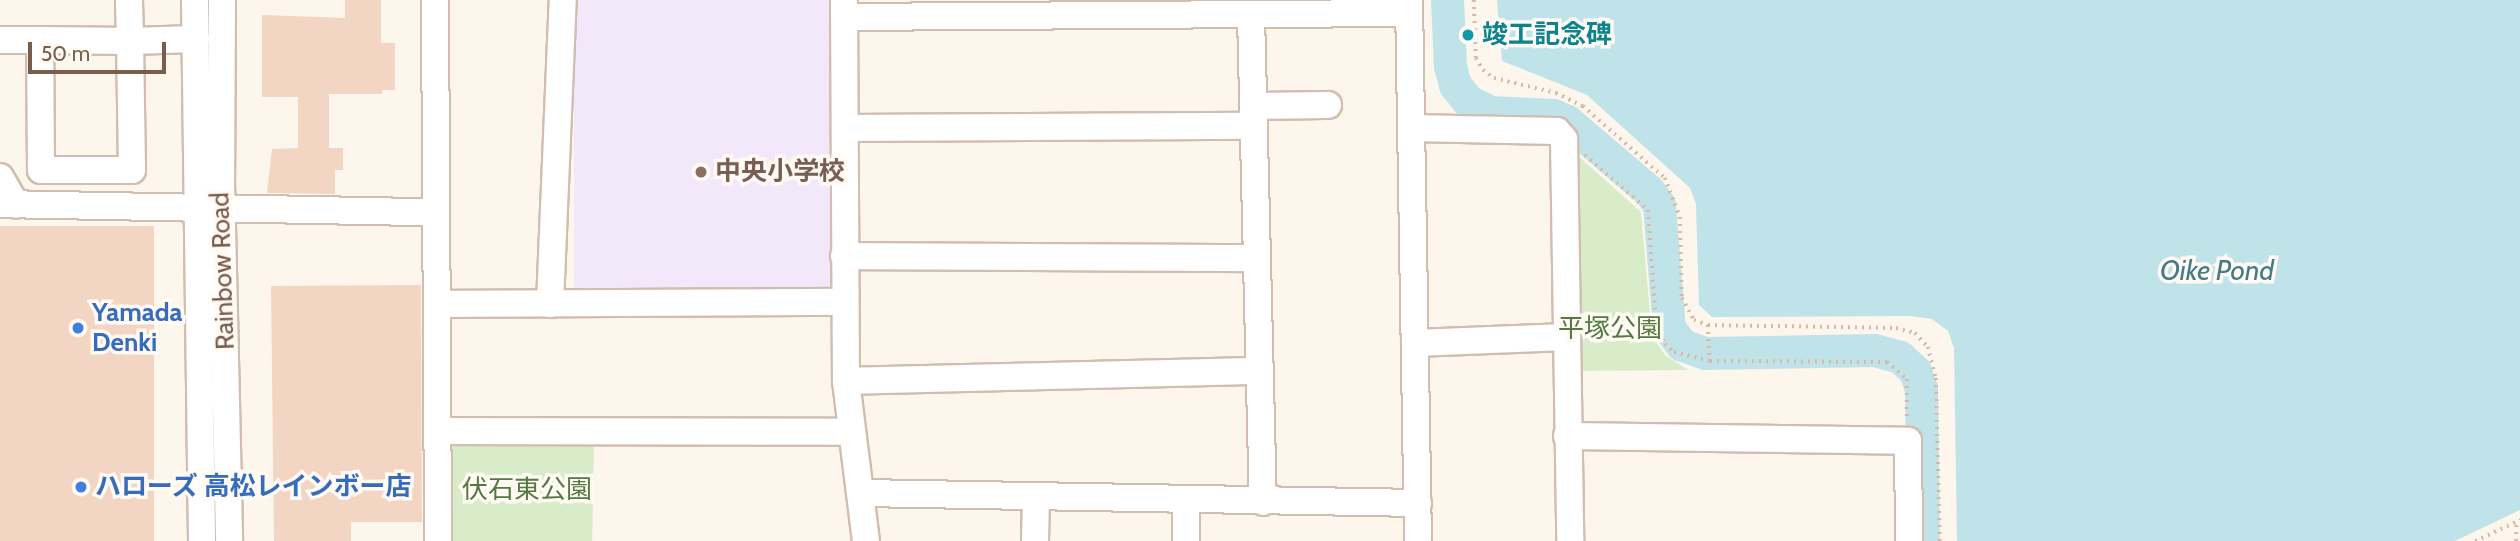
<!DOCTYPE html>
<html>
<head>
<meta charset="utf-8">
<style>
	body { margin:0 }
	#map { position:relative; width:2520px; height:541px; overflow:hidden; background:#fdf6ec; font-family:Cabin,"Noto Sans JP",sans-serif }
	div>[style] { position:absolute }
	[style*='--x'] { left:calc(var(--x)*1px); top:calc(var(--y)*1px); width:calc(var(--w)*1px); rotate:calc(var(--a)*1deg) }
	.education>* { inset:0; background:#f3e8fa; transform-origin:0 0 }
	.green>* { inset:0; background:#d8ecc9; transform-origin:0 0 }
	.water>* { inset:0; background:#bfe3e8 }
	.river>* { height:33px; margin:-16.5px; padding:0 16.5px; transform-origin:16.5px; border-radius:16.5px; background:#bfe3e8 }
	.building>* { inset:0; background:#f3d5c3; transform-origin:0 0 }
	.path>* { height:3.5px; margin-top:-1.75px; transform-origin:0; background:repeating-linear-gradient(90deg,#d9b8a5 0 2px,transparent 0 7px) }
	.roads { filter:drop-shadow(2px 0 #d1beb0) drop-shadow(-2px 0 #d1beb0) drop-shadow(0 2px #d1beb0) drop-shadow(0 -2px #d1beb0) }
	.minor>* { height:26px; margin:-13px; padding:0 13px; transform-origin:13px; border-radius:13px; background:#fff }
	.dots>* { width:19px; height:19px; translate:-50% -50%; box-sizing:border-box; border:4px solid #fffaf3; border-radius:50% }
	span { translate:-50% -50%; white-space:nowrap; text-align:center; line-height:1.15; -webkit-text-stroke:7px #fffaf3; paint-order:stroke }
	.culture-label { font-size:26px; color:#0d838f; font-weight:700 }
	.left { translate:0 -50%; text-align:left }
	.education-label { font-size:26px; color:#785e54; font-weight:700 }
	.street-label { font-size:26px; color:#7a5c4d }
	.shop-label { font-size:26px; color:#366cbe; font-weight:700 }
	.park-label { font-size:26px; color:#537a41 }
	.water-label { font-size:28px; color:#437c86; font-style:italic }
	.scale { position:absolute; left:28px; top:42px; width:138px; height:32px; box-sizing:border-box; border:4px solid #7a5c4d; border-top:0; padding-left:9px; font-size:21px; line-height:24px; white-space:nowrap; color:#7a5c4d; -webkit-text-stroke:5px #fffaf3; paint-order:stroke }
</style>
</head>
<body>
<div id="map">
	<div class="education">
		<div style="left:574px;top:0;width:257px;height:290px"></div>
	</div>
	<div class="green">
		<div style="clip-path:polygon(1567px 146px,1641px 212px,1652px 337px,1666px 356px,1689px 370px,1571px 371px)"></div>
		<div style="left:449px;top:436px;width:145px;height:105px;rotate:1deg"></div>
	</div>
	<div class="water">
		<div style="clip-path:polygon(1497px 0,2520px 0,2520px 510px,2455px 541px,1957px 541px,1954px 348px,1948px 331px,1932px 319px,1911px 316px,1712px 317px,1699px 305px,1696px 204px,1690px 188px,1587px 95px,1502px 61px)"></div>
	</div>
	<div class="river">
		<div style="--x:1447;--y:0;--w:66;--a:87.4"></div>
		<div style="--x:1450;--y:66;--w:20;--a:75"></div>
		<div style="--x:1455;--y:85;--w:21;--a:51"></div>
		<div style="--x:1468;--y:101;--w:25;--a:26"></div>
		<div style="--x:1491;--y:112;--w:62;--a:2.8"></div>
		<div style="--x:1553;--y:115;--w:15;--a:23"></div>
		<div style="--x:1567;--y:121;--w:108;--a:40.5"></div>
		<div style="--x:1649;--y:191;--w:17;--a:54"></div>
		<div style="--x:1659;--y:205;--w:123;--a:85.4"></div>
		<div style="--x:1669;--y:328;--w:21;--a:53"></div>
		<div style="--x:1682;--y:345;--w:24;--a:19"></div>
		<div style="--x:1705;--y:353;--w:169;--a:-1"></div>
		<div style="--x:1874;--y:350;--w:27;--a:15"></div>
		<div style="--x:1900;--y:357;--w:21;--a:43"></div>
		<div style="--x:1915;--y:371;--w:18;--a:71"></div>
		<div style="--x:1921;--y:388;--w:153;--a:89.3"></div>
	</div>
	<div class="building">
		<div style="clip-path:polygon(345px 0,381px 0,381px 43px,395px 43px,395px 90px,382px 90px,382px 94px,329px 94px,329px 148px,343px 148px,343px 170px,335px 170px,335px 194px,267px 193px,272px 149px,298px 148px,298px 97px,262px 97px,262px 15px,345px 18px)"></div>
		<div style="left:0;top:226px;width:154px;height:315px"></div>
		<div style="clip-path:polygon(421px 285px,422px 522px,351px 522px,351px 541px,274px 541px,271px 286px)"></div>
	</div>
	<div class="path">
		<div style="--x:1474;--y:0;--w:58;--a:88"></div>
		<div style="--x:1476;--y:58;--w:14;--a:60"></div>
		<div style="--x:1483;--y:70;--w:14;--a:36"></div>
		<div style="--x:1494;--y:78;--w:64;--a:13.6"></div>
		<div style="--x:1556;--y:93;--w:30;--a:26"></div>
		<div style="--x:1583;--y:106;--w:109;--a:41.3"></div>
		<div style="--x:1665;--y:178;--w:42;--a:69"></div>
		<div style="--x:1680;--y:217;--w:81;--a:88.6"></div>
		<div style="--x:1682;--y:298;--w:25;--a:61"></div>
		<div style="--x:1694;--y:320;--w:15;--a:20"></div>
		<div style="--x:1708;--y:325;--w:188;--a:0.9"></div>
		<div style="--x:1896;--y:328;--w:20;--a:15"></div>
		<div style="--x:1915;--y:333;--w:19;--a:47"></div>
		<div style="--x:1928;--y:347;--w:32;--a:76"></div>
		<div style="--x:1936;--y:378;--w:163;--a:88.6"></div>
		<div style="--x:1585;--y:155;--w:84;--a:41.1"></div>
		<div style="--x:1648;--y:210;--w:110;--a:85.8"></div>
		<div style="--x:1656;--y:320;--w:26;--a:69"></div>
		<div style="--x:1665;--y:344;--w:12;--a:42"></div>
		<div style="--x:1674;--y:352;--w:37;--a:14"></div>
		<div style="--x:1710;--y:361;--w:177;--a:0.3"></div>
		<div style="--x:1887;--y:362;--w:26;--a:40"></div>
		<div style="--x:1907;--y:379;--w:42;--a:90"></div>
		<div style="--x:1708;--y:325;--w:36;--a:87"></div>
		<div style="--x:2475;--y:541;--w:50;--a:-25"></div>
		<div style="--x:2516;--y:541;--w:19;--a:-90"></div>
	</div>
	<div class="roads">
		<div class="minor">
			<div style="--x:129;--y:0;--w:41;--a:88.6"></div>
			<div style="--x:130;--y:41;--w:129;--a:89.1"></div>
			<div style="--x:132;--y:170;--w:91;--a:180"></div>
			<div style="--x:41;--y:170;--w:130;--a:-90.4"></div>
			<div style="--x:40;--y:40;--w:90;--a:0.6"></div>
			<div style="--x:130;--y:41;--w:66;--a:-1.7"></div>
			<div style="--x:195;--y:0;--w:541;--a:89.26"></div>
			<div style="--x:222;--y:0;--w:182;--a:90.3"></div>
			<div style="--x:221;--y:182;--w:359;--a:88.7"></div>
			<div style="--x:435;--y:0;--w:541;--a:89.68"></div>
			<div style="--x:1409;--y:0;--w:541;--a:89.05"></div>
			<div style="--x:844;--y:2;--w:379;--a:89.7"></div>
			<div style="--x:846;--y:381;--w:161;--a:82.9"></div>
			<div style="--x:1251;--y:15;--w:487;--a:88.6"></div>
			<div style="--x:844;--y:17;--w:565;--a:-0.41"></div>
			<div style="--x:0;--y:40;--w:40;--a:0"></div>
			<div style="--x:1253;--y:106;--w:75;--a:-0.8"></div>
			<div style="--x:845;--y:128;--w:409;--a:-0.3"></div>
			<div style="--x:1411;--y:128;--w:146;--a:1.2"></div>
			<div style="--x:1557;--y:131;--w:11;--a:49"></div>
			<div style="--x:1564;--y:139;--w:402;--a:89.1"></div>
			<div style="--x:0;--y:177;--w:32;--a:60"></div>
			<div style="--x:0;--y:204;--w:436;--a:1.1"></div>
			<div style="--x:844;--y:256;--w:412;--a:0.3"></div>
			<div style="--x:437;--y:304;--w:406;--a:-0.3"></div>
			<div style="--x:550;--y:304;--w:304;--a:-87.6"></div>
			<div style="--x:1415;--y:343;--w:151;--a:-2.3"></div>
			<div style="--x:846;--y:381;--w:413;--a:-1.4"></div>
			<div style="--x:438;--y:431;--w:413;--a:0.1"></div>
			<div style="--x:1567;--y:436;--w:341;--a:0.8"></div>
			<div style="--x:1908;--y:441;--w:100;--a:89.4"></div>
			<div style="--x:862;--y:493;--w:556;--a:1.03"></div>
			<div style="--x:1186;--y:500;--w:41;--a:90"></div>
			<div style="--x:1035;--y:541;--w:44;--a:-88.7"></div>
		</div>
	</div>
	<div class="dots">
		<div style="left:1468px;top:35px;background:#0f9aa8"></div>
		<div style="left:701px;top:172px;background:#8d6e63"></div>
		<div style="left:78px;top:328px;background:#3f7fe0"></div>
		<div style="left:81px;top:487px;background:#3f7fe0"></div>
	</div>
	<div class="culture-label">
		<span class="left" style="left:1482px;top:35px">竣工記念碑</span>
	</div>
	<div class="education-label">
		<span class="left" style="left:715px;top:172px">中央小学校</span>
	</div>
	<div class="street-label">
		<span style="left:223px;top:271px;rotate:-92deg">Rainbow Road</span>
	</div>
	<div class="shop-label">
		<span class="left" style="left:92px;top:328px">Yamada<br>Denki</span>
		<span class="left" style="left:95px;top:487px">ハローズ 高松レインボー店</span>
	</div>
	<div class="park-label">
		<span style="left:1610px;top:329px">平塚公園</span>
		<span style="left:527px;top:490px">伏石東公園</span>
	</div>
	<div class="water-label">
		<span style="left:2217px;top:270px">Oike Pond</span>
	</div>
	<div class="scale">50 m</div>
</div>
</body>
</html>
